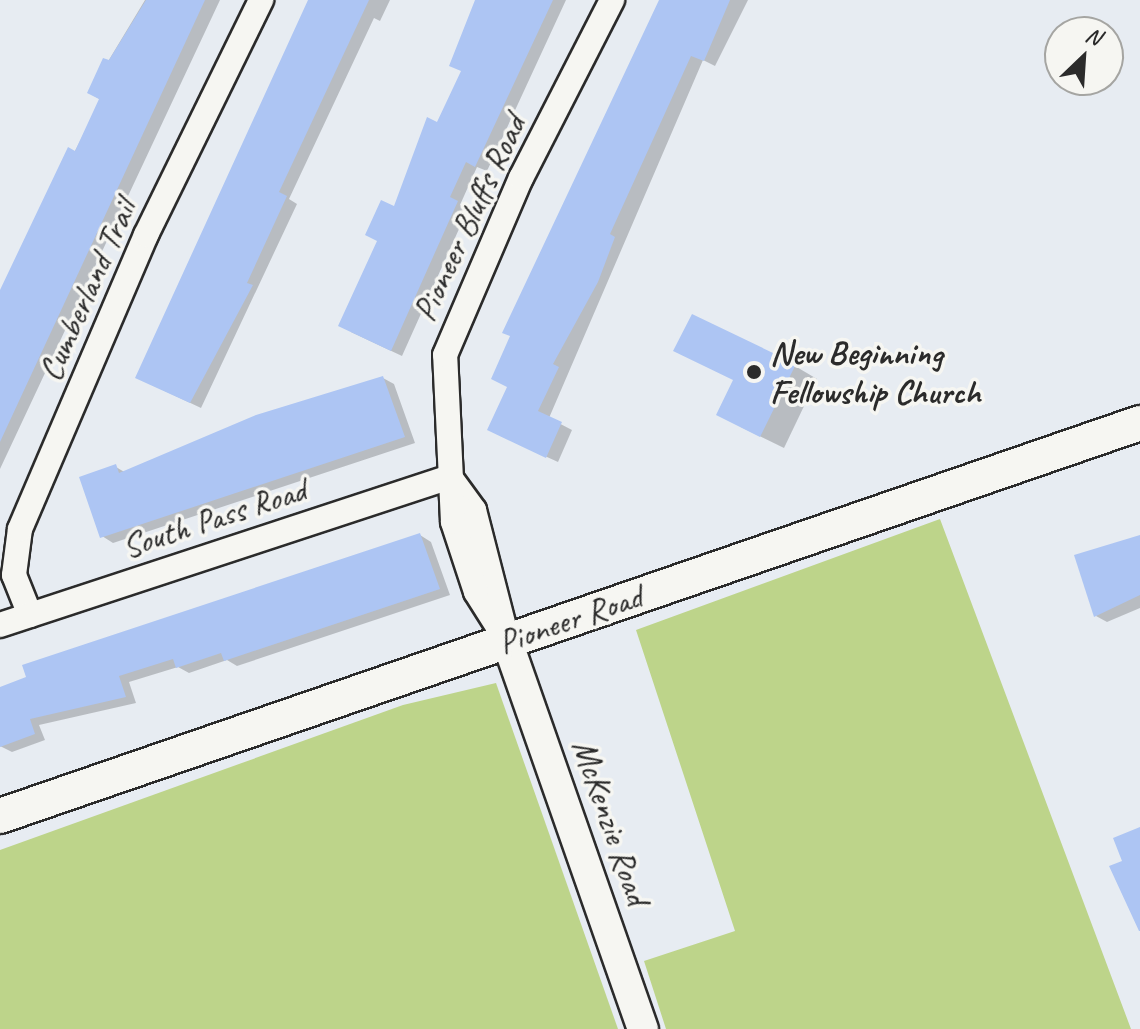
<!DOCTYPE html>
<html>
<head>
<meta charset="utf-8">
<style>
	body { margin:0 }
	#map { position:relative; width:1140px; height:1029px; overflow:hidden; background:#e7ecf2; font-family:Caveat,sans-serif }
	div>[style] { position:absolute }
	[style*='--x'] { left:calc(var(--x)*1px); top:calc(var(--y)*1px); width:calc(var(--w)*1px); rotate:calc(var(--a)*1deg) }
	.green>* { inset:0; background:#bdd48a }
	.shadow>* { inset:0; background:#0003 }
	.building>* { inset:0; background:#adc5f3 }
	.roads { filter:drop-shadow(2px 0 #2b2b2b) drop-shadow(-2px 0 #2b2b2b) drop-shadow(0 2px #2b2b2b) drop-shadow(0 -2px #2b2b2b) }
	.minor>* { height:24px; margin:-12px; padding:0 12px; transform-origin:12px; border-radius:12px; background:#f6f6f2 }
	.tertiary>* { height:30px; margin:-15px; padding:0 15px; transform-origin:15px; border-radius:15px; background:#f6f6f2 }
	.secondary>* { height:34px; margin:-17px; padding:0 17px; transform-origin:17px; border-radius:17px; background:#f6f6f2 }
	.dots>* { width:22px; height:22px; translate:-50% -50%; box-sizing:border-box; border:4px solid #f6f6f2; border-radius:50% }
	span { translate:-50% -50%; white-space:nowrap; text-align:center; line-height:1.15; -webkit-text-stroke:7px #f6f6f2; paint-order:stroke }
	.street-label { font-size:34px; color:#2b2b2b }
	.poi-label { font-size:34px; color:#2b2b2b; font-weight:700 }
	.left { translate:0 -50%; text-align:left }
	.north { position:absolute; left:1044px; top:16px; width:80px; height:80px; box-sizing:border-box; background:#f6f6f2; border:2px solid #a5a5a2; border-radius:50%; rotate:25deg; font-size:22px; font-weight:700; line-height:32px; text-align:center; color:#2b2b2b }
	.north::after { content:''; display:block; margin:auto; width:28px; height:36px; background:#2b2b2b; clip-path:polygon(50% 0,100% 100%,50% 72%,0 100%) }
</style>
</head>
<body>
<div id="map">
	<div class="green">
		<div style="clip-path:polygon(940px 519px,1131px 1029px,666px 1029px,644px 961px,735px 931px,636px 630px)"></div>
		<div style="clip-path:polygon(496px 683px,618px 1029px,0 1029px,0 850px,403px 705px)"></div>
	</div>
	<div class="shadow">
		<div style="clip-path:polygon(145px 0,220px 0,0 469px,0 298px,101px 100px,89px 93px)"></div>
		<div style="clip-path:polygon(312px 0,390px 0,380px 21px,374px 18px,289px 199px,297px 204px,201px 408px,148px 383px)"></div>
		<div style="clip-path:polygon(477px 0,566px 0,487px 171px,477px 167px,460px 205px,468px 209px,402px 356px,351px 332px,395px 208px,463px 71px)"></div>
		<div style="clip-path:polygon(662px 0,748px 0,715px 66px,703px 60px,549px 418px,572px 430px,558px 462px,501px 436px)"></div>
		<div style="clip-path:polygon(795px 366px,817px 379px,784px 448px,741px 427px)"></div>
		<div style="clip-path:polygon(383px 378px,394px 384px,415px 443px,113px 543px,102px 536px,116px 467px,126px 473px)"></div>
		<div style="clip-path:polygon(420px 535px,431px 542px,450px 595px,237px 666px,227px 660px,189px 673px,178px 667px,129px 682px,136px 703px,39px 725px,45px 740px,12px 752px,0 746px,0 689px)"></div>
		<div style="clip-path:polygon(1140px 537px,1140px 608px,1107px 622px,1096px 616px)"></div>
	</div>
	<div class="building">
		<div style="clip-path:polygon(146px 0,205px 0,0 442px,0 290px,68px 147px,75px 151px,99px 99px,87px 93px,103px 58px,109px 60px)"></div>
		<div style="clip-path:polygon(308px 0,369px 0,279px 192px,287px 196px,247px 283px,253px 285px,190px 403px,135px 378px)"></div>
		<div style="clip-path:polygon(475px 0,553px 0,475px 167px,466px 162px,450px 197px,458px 201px,391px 351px,338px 326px,377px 241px,365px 235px,381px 200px,394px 206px,427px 117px,437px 122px,461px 71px,449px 66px)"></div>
		<div style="clip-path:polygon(659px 0,730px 0,704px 61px,691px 56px,610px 234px,615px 237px,598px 282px,553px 364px,559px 367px,538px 411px,562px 422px,546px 458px,487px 430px,507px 387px,491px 379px,510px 336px,502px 333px)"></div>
		<div style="clip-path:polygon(692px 314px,796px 364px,760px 437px,716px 415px,733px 380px,673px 351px)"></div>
		<div style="clip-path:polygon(383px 376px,405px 437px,100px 538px,79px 477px,116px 464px,119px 473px,256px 415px)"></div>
		<div style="clip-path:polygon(420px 533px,440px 589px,224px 661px,221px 653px,176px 668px,173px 659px,119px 676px,126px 697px,30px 719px,35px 734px,0 747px,0 687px,26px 677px,22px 665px)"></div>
		<div style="clip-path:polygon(1140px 535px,1140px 595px,1094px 617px,1074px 555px)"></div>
		<div style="clip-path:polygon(1140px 827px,1140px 931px,1139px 931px,1109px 866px,1122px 861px,1113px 838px)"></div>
	</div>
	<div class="roads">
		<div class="minor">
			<div style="--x:450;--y:477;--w:41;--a:54"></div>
			<div style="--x:474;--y:510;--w:125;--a:75.6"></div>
			<div style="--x:30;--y:615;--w:43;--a:-111.8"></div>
			<div style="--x:14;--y:575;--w:46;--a:-82.6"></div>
			<div style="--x:20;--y:529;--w:320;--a:-66.8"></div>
			<div style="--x:146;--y:235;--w:262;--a:-63.9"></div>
			<div style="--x:0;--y:625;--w:474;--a:-18.2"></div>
			<div style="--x:507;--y:641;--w:58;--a:-122.3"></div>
			<div style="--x:476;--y:592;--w:74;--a:-108.2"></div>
			<div style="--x:453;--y:522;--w:167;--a:-92.7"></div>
			<div style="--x:445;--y:355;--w:193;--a:-66.8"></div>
			<div style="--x:521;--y:178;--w:200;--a:-62.9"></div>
		</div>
		<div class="tertiary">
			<div style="--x:507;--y:641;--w:411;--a:70.7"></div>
		</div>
		<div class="secondary">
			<div style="--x:0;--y:816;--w:1206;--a:-19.02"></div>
		</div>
	</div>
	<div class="dots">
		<div style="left:754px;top:372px;background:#2b2b2b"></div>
	</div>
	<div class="street-label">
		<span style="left:469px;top:218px;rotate:-65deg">Pioneer Bluffs Road</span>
		<span style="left:87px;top:290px;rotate:-66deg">Cumberland Trail</span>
		<span style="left:214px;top:518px;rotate:-18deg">South Pass Road</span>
		<span style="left:570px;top:619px;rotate:-19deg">Pioneer Road</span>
		<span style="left:611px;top:822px;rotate:71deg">McKenzie Road</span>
	</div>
	<div class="poi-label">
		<span class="left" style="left:770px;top:372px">New Beginning<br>Fellowship Church</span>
	</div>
	<div class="north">N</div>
</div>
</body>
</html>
